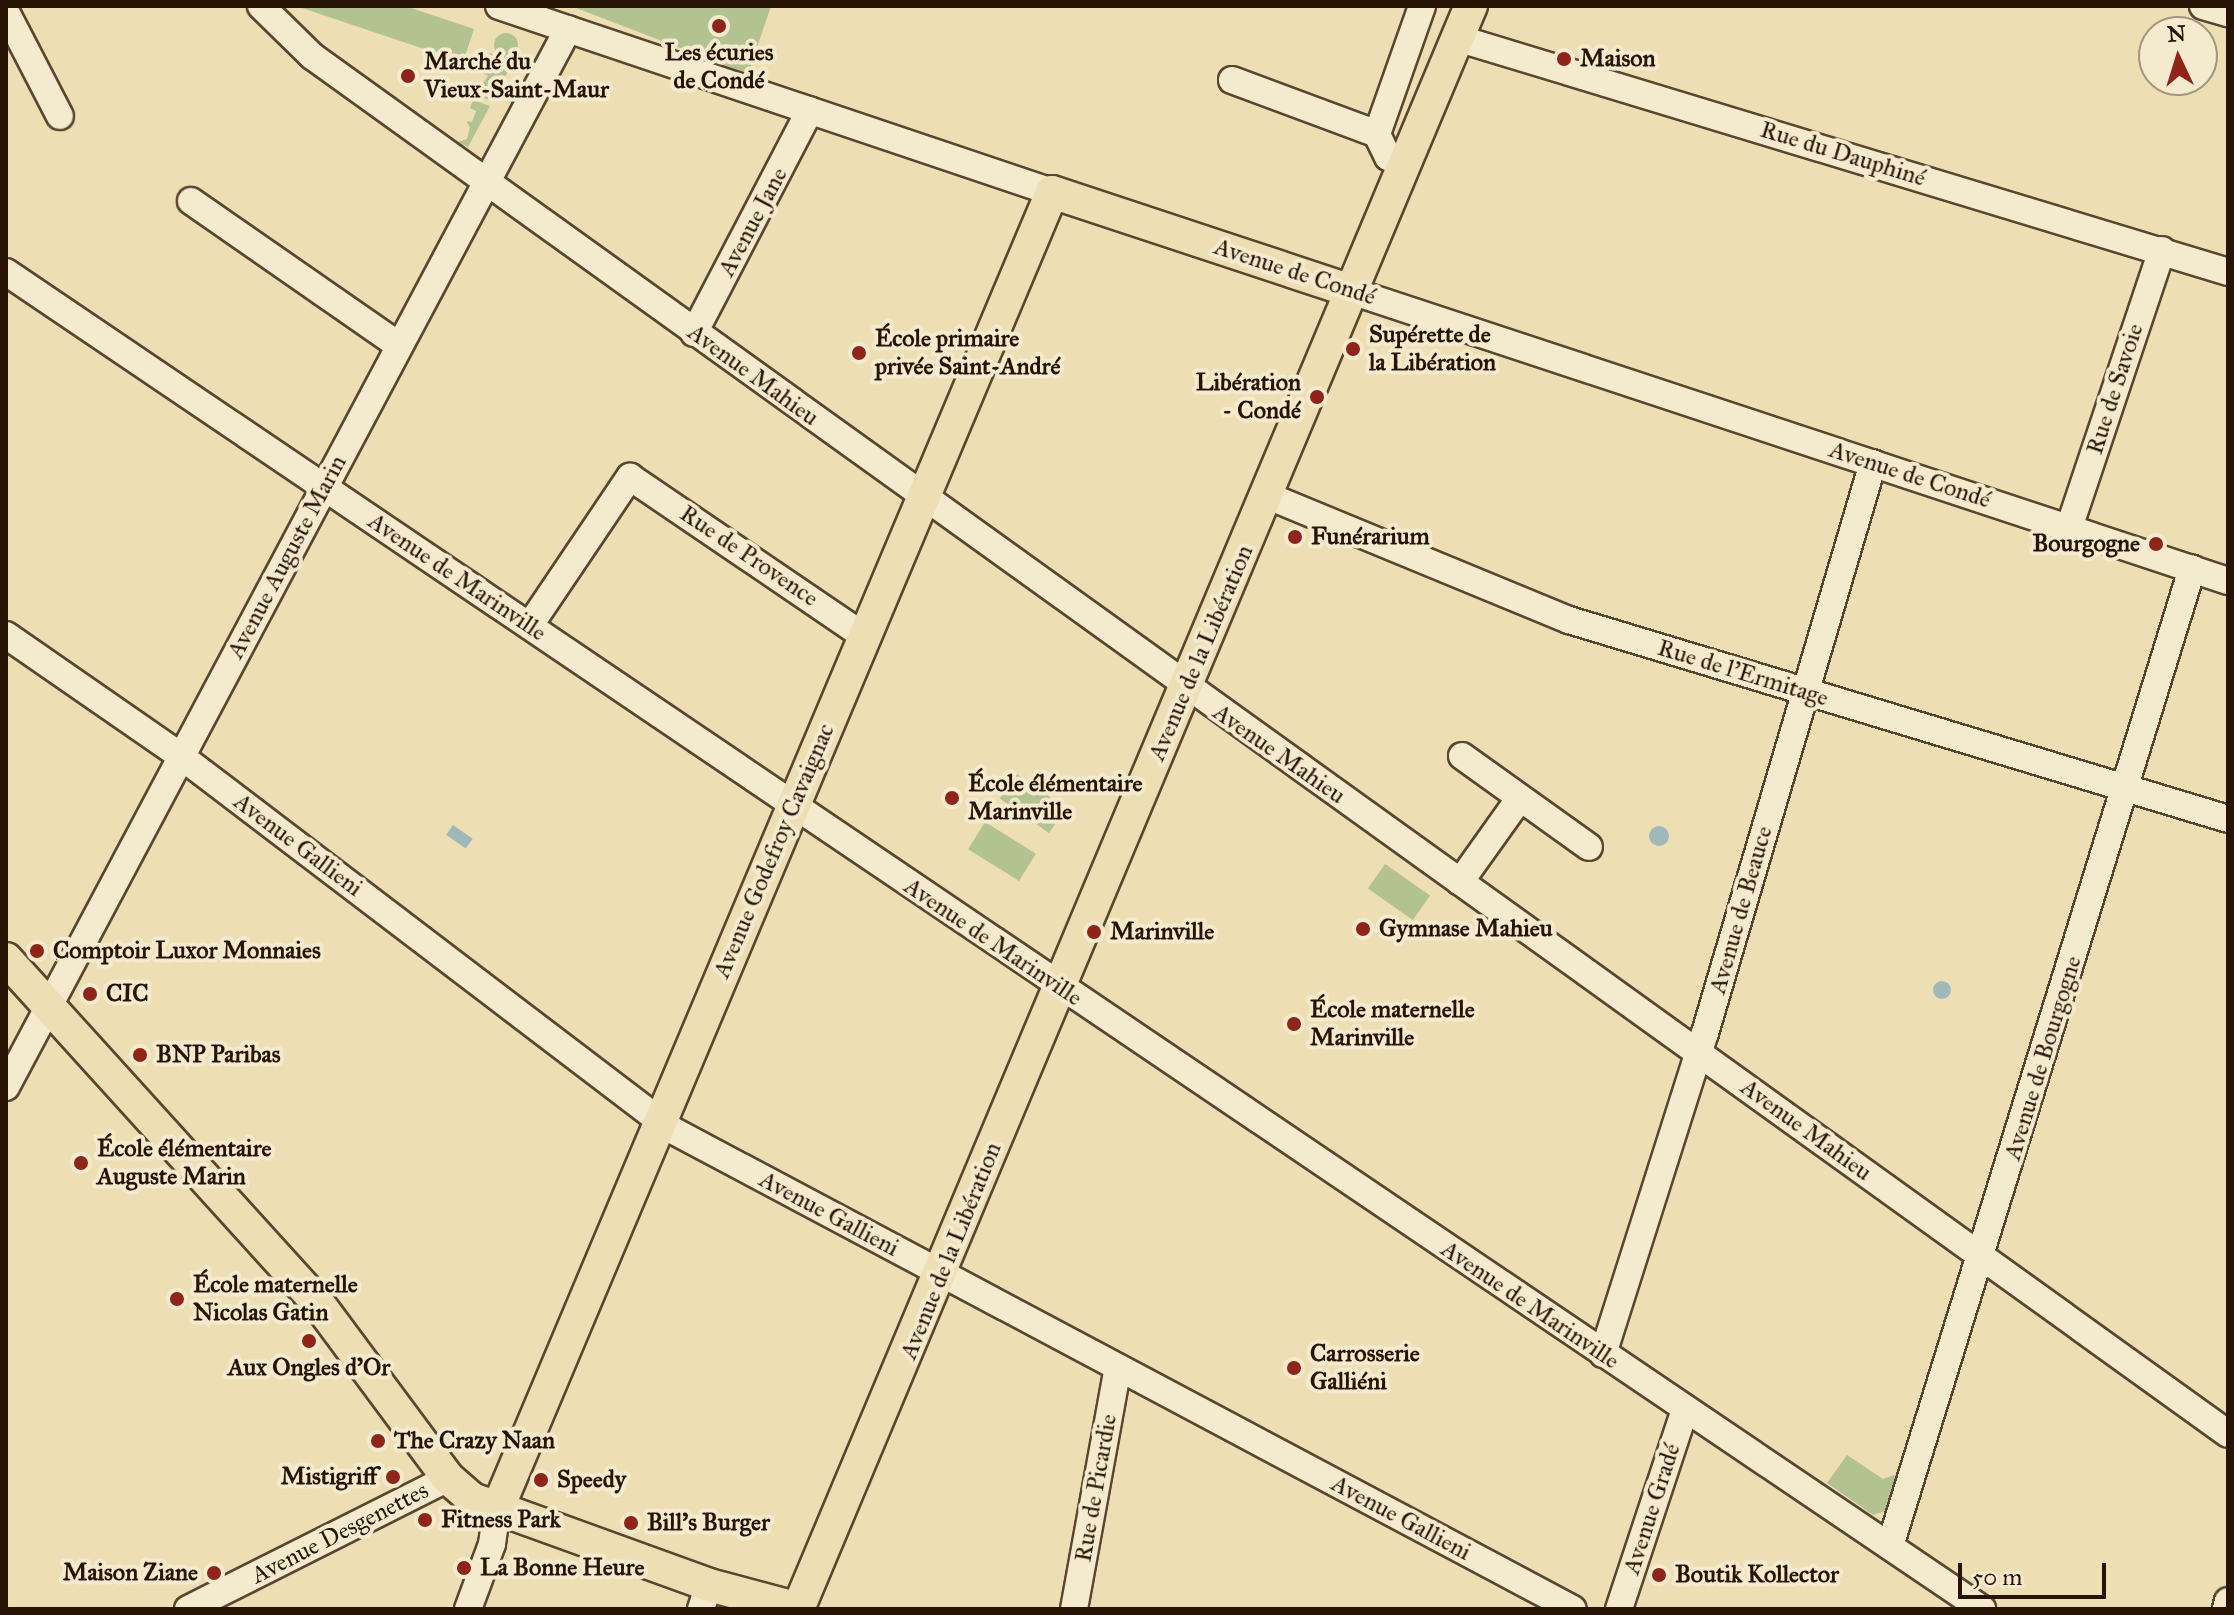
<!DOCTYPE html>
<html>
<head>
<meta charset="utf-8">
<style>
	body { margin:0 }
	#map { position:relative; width:2234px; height:1615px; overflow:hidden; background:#eedeb3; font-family:"IM FELL Great Primer",serif }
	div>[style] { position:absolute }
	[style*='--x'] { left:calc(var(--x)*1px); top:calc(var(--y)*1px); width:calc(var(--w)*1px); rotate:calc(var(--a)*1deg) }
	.green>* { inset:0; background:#b2c291; transform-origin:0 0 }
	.round { border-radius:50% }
	.water>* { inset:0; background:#9fb9b8; transform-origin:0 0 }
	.roads { filter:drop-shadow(2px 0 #5a4630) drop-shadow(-2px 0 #5a4630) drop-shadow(0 2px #5a4630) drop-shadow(0 -2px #5a4630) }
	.minor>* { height:26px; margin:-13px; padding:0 13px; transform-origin:13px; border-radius:13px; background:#f4eace }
	.major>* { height:32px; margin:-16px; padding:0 16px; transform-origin:16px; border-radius:16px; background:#eedeb3 }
	.dots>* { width:22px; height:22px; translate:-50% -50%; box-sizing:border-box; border:4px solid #f4eace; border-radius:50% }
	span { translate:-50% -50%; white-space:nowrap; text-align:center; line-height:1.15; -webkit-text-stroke:8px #f4eace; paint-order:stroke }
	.poi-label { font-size:24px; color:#281405; font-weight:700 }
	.left { translate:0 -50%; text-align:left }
	.right { translate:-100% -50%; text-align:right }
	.street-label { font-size:24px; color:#281405 }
	.frame { position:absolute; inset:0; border:8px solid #281405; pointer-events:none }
	.north { position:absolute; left:2138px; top:16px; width:80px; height:80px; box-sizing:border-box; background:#f4eace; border:2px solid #a2947e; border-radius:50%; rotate:356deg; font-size:22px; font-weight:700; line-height:32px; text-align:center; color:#281405 }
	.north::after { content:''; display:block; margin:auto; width:28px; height:36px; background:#8f2418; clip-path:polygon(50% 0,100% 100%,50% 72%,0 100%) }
	.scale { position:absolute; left:1958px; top:1563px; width:148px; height:36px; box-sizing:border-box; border:4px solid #281405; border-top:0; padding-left:10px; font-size:24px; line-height:28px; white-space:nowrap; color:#281405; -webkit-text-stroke:6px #f4eace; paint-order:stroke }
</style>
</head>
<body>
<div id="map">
	<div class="green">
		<div style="clip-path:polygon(296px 6px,405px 6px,474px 29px,463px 62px)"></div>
		<div style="clip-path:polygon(571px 6px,771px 6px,748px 74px)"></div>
		<div class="round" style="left:494px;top:33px;width:24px;height:24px"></div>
		<div style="clip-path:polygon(489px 53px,513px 61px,493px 101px,475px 95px,488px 76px,482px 73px,489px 70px)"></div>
		<div style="clip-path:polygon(473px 100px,490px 106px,468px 147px,458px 142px,467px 139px,470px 127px,466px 121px,472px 122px,476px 111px,470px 108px)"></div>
		<div style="left:1017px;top:774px;width:60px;height:30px;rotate:35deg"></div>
		<div style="left:985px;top:822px;width:60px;height:32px;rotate:32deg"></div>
		<div style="left:1385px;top:864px;width:55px;height:30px;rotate:35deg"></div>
		<div style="clip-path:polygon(1847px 1455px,1883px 1479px,1897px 1474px,1888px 1510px,1873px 1515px,1827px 1483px)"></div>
	</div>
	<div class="water">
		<div style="left:453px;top:825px;width:24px;height:12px;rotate:35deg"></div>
		<div class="round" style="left:1649px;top:826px;width:20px;height:20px"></div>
		<div class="round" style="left:1933px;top:981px;width:18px;height:18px"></div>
	</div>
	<div class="roads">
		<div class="minor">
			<div style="--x:261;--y:6;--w:71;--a:44.4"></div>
			<div style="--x:312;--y:56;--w:2360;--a:35.72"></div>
			<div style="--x:499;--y:6;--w:583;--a:18.59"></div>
			<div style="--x:2203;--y:6;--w:26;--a:16"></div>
			<div style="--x:6;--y:12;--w:117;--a:62.6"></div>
			<div style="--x:1457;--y:38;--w:806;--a:16.88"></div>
			<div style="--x:1232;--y:80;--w:155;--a:20.4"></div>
			<div style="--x:1402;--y:163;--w:15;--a:-157"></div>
			<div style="--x:1388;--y:157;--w:25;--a:-116"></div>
			<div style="--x:1377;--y:134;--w:136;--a:-70.6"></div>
			<div style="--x:191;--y:201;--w:252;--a:34.8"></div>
			<div style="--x:6;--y:272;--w:2386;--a:34.08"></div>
			<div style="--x:1351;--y:291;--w:924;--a:18.3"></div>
			<div style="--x:694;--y:333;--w:251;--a:-62.5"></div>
			<div style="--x:1268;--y:496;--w:326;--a:22.4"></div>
			<div style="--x:1569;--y:620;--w:688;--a:16.8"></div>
			<div style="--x:2069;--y:528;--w:293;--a:-71.5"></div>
			<div style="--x:530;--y:625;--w:179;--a:-56"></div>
			<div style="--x:630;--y:477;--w:284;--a:34.2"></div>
			<div style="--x:6;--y:635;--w:214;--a:34.7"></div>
			<div style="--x:182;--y:757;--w:616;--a:37.28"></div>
			<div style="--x:672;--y:1130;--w:1020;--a:28"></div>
			<div style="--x:1462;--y:756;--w:156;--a:35.6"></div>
			<div style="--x:1460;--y:882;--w:103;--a:-54.5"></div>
			<div style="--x:6;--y:1087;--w:1198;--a:-62.02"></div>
			<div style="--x:1603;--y:1354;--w:337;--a:-72.4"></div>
			<div style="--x:1705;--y:1033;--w:594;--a:-73.58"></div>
			<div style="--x:1890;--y:1546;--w:1023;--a:-72.82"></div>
			<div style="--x:188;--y:1609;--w:291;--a:-26.7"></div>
			<div style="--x:468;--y:1609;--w:69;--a:-69.7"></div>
			<div style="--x:492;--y:1544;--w:34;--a:-82"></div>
			<div style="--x:701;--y:1609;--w:25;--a:-72"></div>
			<div style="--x:1074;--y:1609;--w:245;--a:-79.7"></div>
			<div style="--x:1619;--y:1609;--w:211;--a:-71.7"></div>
			<div style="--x:2226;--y:1609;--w:8;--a:-76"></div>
		</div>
		<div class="major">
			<div style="--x:6;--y:959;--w:464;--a:47.8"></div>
			<div style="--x:318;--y:1303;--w:218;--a:53.4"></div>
			<div style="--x:448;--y:1478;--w:32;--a:41"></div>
			<div style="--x:472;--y:1499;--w:252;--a:19.9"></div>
			<div style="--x:709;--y:1585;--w:93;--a:14.9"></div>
			<div style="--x:497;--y:1510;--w:1430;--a:-67.16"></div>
			<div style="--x:1052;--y:192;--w:315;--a:18.3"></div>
			<div style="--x:798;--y:1609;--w:1739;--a:-67.23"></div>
		</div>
	</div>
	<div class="dots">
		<div style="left:719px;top:26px;background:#8f2418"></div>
		<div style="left:1564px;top:59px;background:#8f2418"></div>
		<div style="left:408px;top:76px;background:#8f2418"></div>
		<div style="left:1353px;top:349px;background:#8f2418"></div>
		<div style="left:859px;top:353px;background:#8f2418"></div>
		<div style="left:1317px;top:397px;background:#8f2418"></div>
		<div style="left:1295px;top:537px;background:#8f2418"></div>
		<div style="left:2156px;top:544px;background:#8f2418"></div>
		<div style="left:952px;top:798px;background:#8f2418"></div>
		<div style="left:1363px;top:929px;background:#8f2418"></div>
		<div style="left:1094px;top:932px;background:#8f2418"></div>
		<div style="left:37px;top:951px;background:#8f2418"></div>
		<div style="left:90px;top:994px;background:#8f2418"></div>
		<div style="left:1294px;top:1024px;background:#8f2418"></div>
		<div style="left:140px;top:1055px;background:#8f2418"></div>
		<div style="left:81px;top:1163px;background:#8f2418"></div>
		<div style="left:177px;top:1299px;background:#8f2418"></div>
		<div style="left:309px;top:1341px;background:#8f2418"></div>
		<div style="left:1294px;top:1368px;background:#8f2418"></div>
		<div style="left:378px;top:1441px;background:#8f2418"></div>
		<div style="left:393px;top:1477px;background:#8f2418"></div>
		<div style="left:541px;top:1480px;background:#8f2418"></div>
		<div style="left:425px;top:1520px;background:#8f2418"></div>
		<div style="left:631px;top:1523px;background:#8f2418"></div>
		<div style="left:464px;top:1568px;background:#8f2418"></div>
		<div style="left:214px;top:1573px;background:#8f2418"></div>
		<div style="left:1659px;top:1575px;background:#8f2418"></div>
	</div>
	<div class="poi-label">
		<span style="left:719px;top:67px">Les écuries<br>de Condé</span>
		<span class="left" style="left:1580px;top:59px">Maison</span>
		<span class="left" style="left:424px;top:76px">Marché du<br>Vieux-Saint-Maur</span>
		<span class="left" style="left:1369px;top:349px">Supérette de<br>la Libération</span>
		<span class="left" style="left:875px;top:353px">École primaire<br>privée Saint-André</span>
		<span class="right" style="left:1301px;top:397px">Libération<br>- Condé</span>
		<span class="left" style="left:1311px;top:537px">Funérarium</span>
		<span class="right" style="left:2140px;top:544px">Bourgogne</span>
		<span class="left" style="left:968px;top:798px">École élémentaire<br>Marinville</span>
		<span class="left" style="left:1379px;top:929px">Gymnase Mahieu</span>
		<span class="left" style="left:1110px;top:932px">Marinville</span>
		<span class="left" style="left:53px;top:951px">Comptoir Luxor Monnaies</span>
		<span class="left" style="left:106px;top:994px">CIC</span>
		<span class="left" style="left:1310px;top:1024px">École maternelle<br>Marinville</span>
		<span class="left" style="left:156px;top:1055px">BNP Paribas</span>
		<span class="left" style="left:97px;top:1163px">École élémentaire<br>Auguste Marin</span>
		<span class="left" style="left:193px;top:1299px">École maternelle<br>Nicolas Gatin</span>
		<span class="left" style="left:1310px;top:1368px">Carrosserie<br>Galliéni</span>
		<span style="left:309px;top:1368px">Aux Ongles d'Or</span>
		<span class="left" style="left:394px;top:1441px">The Crazy Naan</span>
		<span class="right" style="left:377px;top:1477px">Mistigriff</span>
		<span class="left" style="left:557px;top:1480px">Speedy</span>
		<span class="left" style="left:441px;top:1520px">Fitness Park</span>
		<span class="left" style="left:647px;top:1523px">Bill's Burger</span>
		<span class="left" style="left:480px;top:1568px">La Bonne Heure</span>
		<span class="right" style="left:198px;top:1573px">Maison Ziane</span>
		<span class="left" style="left:1675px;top:1575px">Boutik Kollector</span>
	</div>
	<div class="street-label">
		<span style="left:1843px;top:154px;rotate:17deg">Rue du Dauphiné</span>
		<span style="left:753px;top:222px;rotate:-62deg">Avenue Jane</span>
		<span style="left:1295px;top:272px;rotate:18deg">Avenue de Condé</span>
		<span style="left:753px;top:375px;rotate:36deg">Avenue Mahieu</span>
		<span style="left:2115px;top:389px;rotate:-72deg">Rue de Savoie</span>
		<span style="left:1910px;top:475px;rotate:18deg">Avenue de Condé</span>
		<span style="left:749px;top:556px;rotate:34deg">Rue de Provence</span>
		<span style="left:287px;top:557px;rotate:-62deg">Avenue Auguste Marin</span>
		<span style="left:457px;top:577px;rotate:34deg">Avenue de Marinville</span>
		<span style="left:1201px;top:653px;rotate:-67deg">Avenue de la Libération</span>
		<span style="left:1743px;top:673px;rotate:17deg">Rue de l'Ermitage</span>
		<span style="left:1279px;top:754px;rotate:35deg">Avenue Mahieu</span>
		<span style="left:298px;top:845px;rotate:37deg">Avenue Gallieni</span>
		<span style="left:774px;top:851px;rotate:-67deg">Avenue Godefroy Cavaignac</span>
		<span style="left:1741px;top:910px;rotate:-74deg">Avenue de Beauce</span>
		<span style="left:993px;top:942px;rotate:34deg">Avenue de Marinville</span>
		<span style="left:2043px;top:1058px;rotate:-73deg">Avenue de Bourgogne</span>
		<span style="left:1806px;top:1130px;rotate:36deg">Avenue Mahieu</span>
		<span style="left:829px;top:1214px;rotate:28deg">Avenue Gallieni</span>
		<span style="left:951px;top:1251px;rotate:-68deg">Avenue de la Libération</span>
		<span style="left:1530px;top:1305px;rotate:34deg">Avenue de Marinville</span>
		<span style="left:1096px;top:1488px;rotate:-80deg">Rue de Picardie</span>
		<span style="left:1652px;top:1509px;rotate:-72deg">Avenue Gradé</span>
		<span style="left:1401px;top:1518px;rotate:28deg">Avenue Gallieni</span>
		<span style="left:340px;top:1533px;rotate:-27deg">Avenue Desgenettes</span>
	</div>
	<div class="frame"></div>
	<div class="north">N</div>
	<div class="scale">50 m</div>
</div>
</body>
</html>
